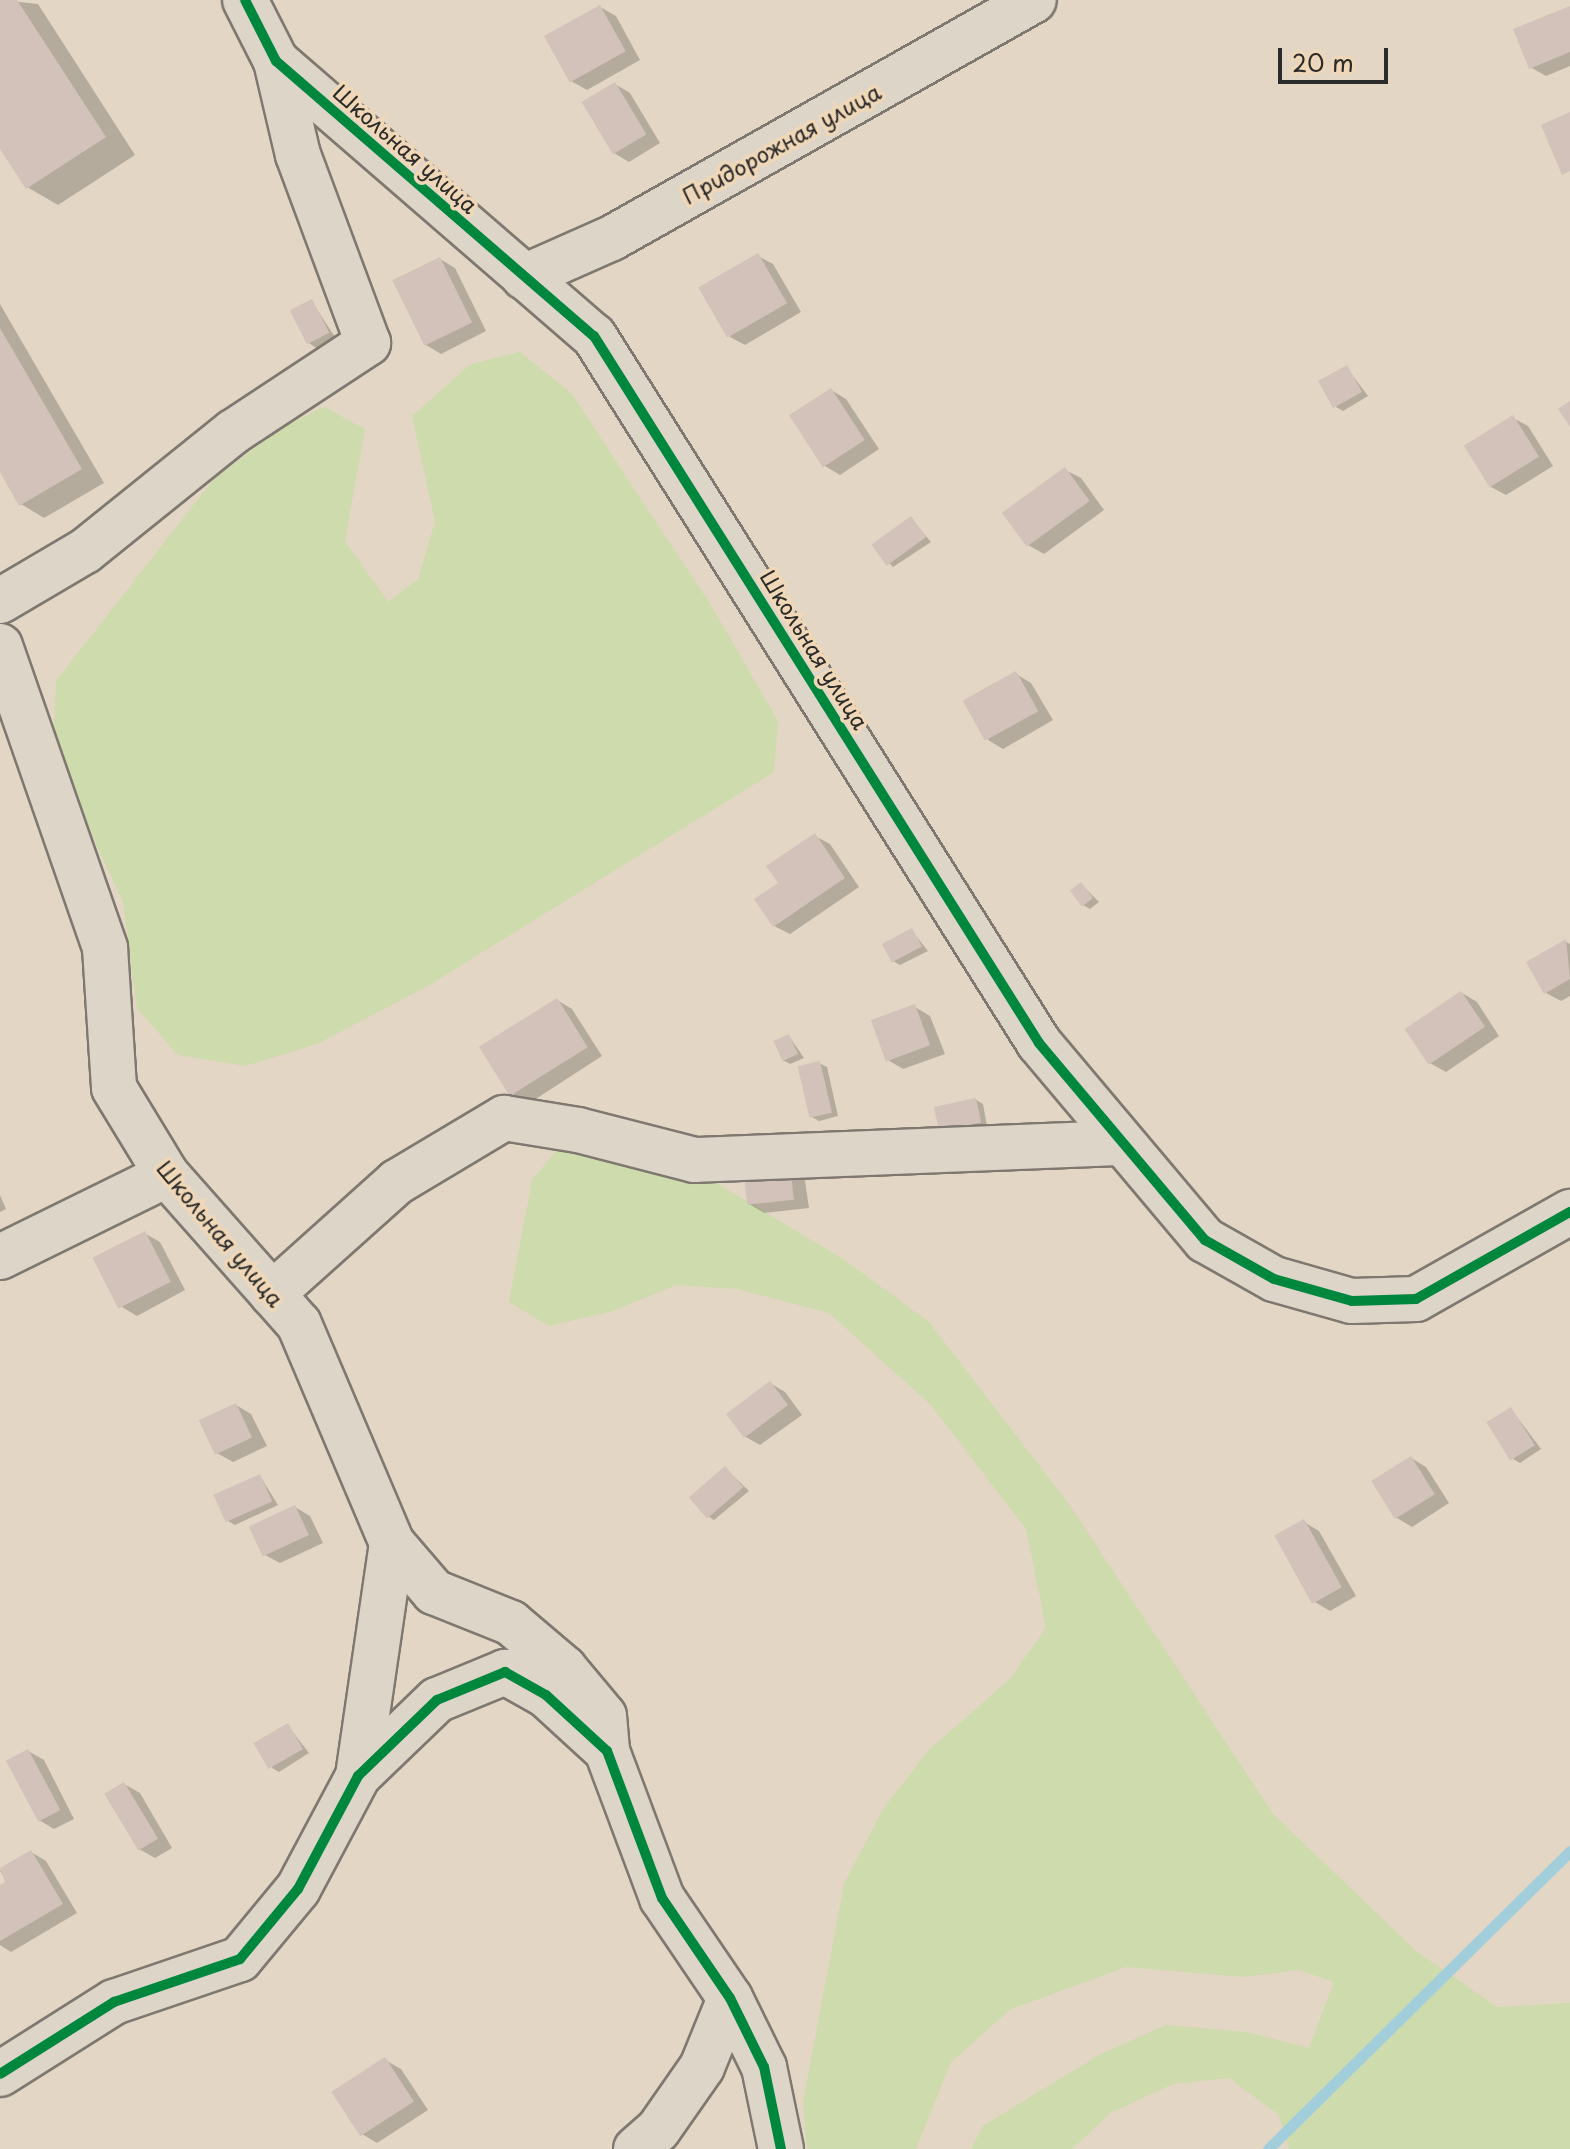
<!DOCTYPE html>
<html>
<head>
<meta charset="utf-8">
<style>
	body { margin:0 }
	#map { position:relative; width:1570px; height:2149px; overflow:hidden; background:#e3d6c4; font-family:"Playpen Sans",sans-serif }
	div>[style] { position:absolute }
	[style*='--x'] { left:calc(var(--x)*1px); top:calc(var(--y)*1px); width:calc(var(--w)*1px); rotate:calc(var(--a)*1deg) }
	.green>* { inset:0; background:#cedbac }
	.shadow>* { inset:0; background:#0003 }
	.stream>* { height:11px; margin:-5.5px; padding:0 5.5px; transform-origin:5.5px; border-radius:5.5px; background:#a2cedc }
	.building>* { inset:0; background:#d2c2ba; transform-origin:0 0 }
	.roads { filter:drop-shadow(2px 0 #7e7870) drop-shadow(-2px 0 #7e7870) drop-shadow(0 2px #7e7870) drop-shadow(0 -2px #7e7870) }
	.minor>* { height:44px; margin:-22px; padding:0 22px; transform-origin:22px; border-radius:22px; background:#ded5c9 }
	.cycleway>* { height:10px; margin:-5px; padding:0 5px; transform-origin:5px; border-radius:5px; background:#00873e }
	span { translate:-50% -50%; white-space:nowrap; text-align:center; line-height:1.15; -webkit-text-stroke:7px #f0d7b7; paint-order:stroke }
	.street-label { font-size:22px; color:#2b2b2b }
	.scale { position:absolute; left:1278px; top:48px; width:110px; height:36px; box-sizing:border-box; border:4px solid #2b2b2b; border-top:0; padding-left:10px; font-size:24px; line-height:28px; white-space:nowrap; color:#2b2b2b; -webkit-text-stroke:6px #f0d7b7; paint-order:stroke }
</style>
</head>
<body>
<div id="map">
	<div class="green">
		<div style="clip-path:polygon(520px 352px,571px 393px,712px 607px,778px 721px,774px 772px,426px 987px,317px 1044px,245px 1066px,178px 1055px,137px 1008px,123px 902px,53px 751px,56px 681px,213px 480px,281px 428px,324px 407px,365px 429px,345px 541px,388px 602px,418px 579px,435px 522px,412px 416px,471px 364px)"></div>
		<div style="clip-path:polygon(562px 1144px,713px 1181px,843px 1259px,929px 1322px,1071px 1507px,1273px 1814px,1416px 1951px,1497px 2007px,1570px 2003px,1570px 2149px,1289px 2149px,1279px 2115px,1229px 2078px,1173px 2084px,1110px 2113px,1072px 2149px,971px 2149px,983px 2126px,1099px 2055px,1166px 2025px,1246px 2032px,1309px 2048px,1334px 1982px,1299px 1970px,1244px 1977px,1126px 1967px,1011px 2009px,951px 2062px,916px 2149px,807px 2149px,803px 2102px,844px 1884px,883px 1809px,929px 1750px,1010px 1679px,1046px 1628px,1026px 1529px,931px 1405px,829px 1313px,737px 1289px,676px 1285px,613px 1311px,549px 1326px,509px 1302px,532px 1180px)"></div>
	</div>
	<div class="shadow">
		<div style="clip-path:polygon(0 0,38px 4px,135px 155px,58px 205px,27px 187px,0 145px)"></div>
		<div style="clip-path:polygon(600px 7px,616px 16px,640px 60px,587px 90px,571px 81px)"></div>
		<div style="clip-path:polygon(1570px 8px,1570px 66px,1546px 76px,1530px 67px)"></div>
		<div style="clip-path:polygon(615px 84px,630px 93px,660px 143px,629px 162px,614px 153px)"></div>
		<div style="clip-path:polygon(758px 256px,773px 264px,801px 312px,745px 345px,730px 337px)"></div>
		<div style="clip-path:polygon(440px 259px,455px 268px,486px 331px,441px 354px,426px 345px)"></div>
		<div style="clip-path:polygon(312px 302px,335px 337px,316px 348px,309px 343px)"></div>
		<div style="clip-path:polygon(0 304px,104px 483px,44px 518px,21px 504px,0 468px)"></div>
		<div style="clip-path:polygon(1347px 368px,1368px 396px,1343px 411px,1336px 407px)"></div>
		<div style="clip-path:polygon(831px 390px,846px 399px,879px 449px,840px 475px,825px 466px)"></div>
		<div style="clip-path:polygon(1513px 418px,1528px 426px,1553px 466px,1506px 495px,1491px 487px)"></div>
		<div style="clip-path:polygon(1065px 470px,1081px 478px,1104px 510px,1044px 554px,1028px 545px)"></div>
		<div style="clip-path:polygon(911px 518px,931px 542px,893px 567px,873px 544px)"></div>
		<div style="clip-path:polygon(1016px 674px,1031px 683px,1053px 720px,1003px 749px,988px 740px)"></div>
		<div style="clip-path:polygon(815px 836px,830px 844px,859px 887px,790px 934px,774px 926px,781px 884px)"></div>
		<div style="clip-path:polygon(1081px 884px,1099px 902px,1090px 909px,1083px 905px)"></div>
		<div style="clip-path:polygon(912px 931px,928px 951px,900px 965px,893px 961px)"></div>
		<div style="clip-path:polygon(1566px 942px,1570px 944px,1570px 996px,1561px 1001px,1546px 993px)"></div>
		<div style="clip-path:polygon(1462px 993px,1477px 1002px,1499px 1036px,1446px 1072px,1430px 1063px)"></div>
		<div style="clip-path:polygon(557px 1000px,572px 1009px,602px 1056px,528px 1104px,513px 1095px)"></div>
		<div style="clip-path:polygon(915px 1007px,930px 1016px,945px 1054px,903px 1069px,888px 1060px)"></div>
		<div style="clip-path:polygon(789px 1036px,804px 1058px,790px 1064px,783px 1060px)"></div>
		<div style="clip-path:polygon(819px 1063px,827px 1067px,838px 1116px,819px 1121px,812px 1117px)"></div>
		<div style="clip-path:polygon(976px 1100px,983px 1104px,987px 1126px,948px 1133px,937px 1108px)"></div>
		<div style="clip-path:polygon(745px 1170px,804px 1174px,809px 1208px,764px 1213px,749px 1204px)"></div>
		<div style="clip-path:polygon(0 1195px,6px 1209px,0 1212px)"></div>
		<div style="clip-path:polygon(144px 1233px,160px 1242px,185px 1290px,137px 1316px,122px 1307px)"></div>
		<div style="clip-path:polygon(770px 1383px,785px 1392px,802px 1415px,760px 1445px,744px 1436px)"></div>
		<div style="clip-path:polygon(236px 1405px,251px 1414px,267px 1446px,233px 1462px,217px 1453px)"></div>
		<div style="clip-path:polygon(1511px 1409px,1541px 1449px,1520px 1463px,1513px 1459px)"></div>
		<div style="clip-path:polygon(1411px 1458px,1426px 1467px,1449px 1503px,1412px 1527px,1397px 1518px)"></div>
		<div style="clip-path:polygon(725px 1468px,749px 1491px,714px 1520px,708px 1516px)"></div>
		<div style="clip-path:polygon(260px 1476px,278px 1505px,235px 1525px,228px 1521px)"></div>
		<div style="clip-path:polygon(295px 1507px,310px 1516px,323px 1543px,280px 1563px,265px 1555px)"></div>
		<div style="clip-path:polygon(1304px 1522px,1319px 1531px,1356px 1596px,1330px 1611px,1315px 1602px)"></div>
		<div style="clip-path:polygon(288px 1726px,309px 1753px,279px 1772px,272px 1768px)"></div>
		<div style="clip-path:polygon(28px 1751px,44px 1760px,74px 1819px,54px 1829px,39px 1820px)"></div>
		<div style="clip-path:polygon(124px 1784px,140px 1793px,172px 1848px,155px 1858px,139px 1849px)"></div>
		<div style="clip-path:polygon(31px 1852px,46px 1861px,77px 1913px,11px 1952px,0 1945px,0 1888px,8px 1883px,0 1871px)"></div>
		<div style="clip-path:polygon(385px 2060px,401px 2069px,428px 2110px,377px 2143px,362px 2134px)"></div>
	</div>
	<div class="stream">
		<div style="--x:1268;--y:2149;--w:424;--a:-44.6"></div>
	</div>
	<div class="building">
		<div style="clip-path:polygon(0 0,17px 0,106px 137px,26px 189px,0 149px)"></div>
		<div style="left:600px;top:5px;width:53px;height:64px;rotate:61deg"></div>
		<div style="clip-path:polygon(1570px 6px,1570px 52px,1529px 69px,1513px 29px)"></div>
		<div style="left:615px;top:82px;width:61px;height:39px;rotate:59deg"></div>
		<div style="clip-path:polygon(1570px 112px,1570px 171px,1562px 175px,1541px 125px)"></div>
		<div style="left:758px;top:253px;width:58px;height:69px;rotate:60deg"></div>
		<div style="left:440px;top:257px;width:73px;height:53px;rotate:64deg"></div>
		<div style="left:312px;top:299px;width:38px;height:25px;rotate:63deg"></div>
		<div style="clip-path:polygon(0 328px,82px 469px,19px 506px,0 472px)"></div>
		<div style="left:1347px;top:365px;width:31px;height:33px;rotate:61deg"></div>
		<div style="left:831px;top:388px;width:62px;height:50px;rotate:57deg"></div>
		<div style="clip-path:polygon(1570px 401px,1570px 427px,1558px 409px)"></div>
		<div style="left:1513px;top:415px;width:49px;height:58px;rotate:58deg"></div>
		<div style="left:1065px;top:467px;width:42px;height:78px;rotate:54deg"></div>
		<div style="left:911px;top:516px;width:26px;height:49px;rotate:54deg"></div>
		<div style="left:1016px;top:671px;width:46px;height:61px;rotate:61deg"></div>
		<div style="clip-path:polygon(815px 833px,845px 878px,773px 927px,754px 899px,778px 883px,766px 866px)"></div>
		<div style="left:1081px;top:882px;width:20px;height:14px;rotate:53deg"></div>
		<div style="left:912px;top:928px;width:21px;height:34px;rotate:62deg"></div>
		<div style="clip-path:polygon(1566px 939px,1570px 979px,1544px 994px,1526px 962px)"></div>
		<div style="left:1461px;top:991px;width:43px;height:68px;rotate:56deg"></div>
		<div style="left:557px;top:998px;width:58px;height:92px;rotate:58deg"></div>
		<div style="left:915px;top:1004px;width:44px;height:47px;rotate:70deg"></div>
		<div style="left:789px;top:1034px;width:22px;height:17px;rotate:66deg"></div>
		<div style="left:820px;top:1061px;width:53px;height:23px;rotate:77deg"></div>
		<div style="left:976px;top:1098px;width:25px;height:43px;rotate:78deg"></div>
		<div style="left:790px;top:1163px;width:37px;height:47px;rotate:84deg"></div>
		<div style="left:145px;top:1231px;width:57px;height:59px;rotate:63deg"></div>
		<div style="left:770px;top:1381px;width:30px;height:55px;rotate:53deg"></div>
		<div style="left:236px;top:1403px;width:38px;height:41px;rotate:65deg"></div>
		<div style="left:1511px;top:1407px;width:45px;height:29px;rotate:58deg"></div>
		<div style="left:1411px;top:1456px;width:45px;height:47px;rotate:58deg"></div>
		<div style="left:725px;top:1466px;width:28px;height:48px;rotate:49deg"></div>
		<div style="left:260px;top:1474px;width:30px;height:51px;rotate:66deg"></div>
		<div style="left:295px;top:1505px;width:33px;height:51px;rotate:65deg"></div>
		<div style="left:1304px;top:1519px;width:78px;height:34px;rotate:61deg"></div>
		<div style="left:288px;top:1723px;width:30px;height:40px;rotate:60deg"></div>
		<div style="left:28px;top:1749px;width:69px;height:25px;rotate:62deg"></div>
		<div style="left:124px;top:1782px;width:66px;height:23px;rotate:59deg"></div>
		<div style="clip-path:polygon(31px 1850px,63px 1904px,0 1941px,0 1885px,5px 1882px,0 1868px)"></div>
		<div style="left:385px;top:2057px;width:53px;height:64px;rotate:57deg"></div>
	</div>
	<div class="roads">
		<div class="minor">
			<div style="--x:245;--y:0;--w:68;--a:63.1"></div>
			<div style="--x:276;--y:61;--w:420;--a:40.9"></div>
			<div style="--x:594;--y:336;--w:835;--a:57.81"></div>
			<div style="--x:1039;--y:1043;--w:258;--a:49.9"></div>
			<div style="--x:1205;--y:1240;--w:79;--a:29.5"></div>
			<div style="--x:1274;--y:1279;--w:81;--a:15.8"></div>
			<div style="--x:1352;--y:1301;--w:64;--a:-1.8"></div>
			<div style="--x:1416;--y:1299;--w:177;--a:-29.5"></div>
			<div style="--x:524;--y:277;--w:96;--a:-23.9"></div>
			<div style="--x:612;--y:238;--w:484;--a:-29.4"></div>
			<div style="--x:0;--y:601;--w:99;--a:-30.5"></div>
			<div style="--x:85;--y:551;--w:190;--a:-38.8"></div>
			<div style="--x:233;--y:432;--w:162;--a:-33.4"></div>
			<div style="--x:368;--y:343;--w:201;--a:-110.4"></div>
			<div style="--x:298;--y:155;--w:97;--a:-103.2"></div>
			<div style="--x:0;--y:646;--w:320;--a:70.8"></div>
			<div style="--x:105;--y:948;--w:140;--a:86.3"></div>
			<div style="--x:114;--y:1088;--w:102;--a:58.7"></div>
			<div style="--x:167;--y:1175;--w:199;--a:48.5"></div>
			<div style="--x:299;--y:1324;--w:238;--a:67"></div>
			<div style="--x:392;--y:1543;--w:235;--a:98.3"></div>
			<div style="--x:0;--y:1257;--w:186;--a:-26.2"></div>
			<div style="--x:272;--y:1294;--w:168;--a:-41.9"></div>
			<div style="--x:397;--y:1182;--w:125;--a:-30.9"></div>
			<div style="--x:504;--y:1118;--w:75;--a:9.2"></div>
			<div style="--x:578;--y:1130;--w:121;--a:14.4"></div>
			<div style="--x:695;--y:1160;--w:427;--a:-2.3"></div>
			<div style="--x:392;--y:1543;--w:65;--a:49.4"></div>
			<div style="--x:434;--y:1592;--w:83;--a:21.9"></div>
			<div style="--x:511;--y:1623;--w:70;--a:40.3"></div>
			<div style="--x:564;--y:1668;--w:62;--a:50.2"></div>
			<div style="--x:604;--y:1716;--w:35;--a:85"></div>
			<div style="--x:607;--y:1751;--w:157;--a:69.5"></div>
			<div style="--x:662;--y:1898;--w:121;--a:55.8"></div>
			<div style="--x:730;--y:1998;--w:77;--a:63.8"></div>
			<div style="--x:764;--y:2067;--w:84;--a:78.3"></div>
			<div style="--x:0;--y:2074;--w:135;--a:-32.3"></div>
			<div style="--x:114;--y:2002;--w:133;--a:-18.8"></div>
			<div style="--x:240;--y:1959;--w:91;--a:-50.4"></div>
			<div style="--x:298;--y:1889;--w:128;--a:-62"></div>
			<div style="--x:358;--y:1776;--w:110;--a:-43.9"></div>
			<div style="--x:437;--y:1700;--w:74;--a:-22.4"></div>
			<div style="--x:505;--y:1672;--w:47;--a:29.3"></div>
			<div style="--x:546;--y:1695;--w:83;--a:42.6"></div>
			<div style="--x:636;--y:2149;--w:29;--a:-41"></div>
			<div style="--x:658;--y:2130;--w:77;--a:-55.1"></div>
			<div style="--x:702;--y:2067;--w:74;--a:-67.9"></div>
		</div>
	</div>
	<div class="cycleway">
		<div style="--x:245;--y:0;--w:68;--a:63.1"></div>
		<div style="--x:276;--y:61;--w:420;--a:40.9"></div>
		<div style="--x:594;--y:336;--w:835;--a:57.81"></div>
		<div style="--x:1039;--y:1043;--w:258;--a:49.9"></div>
		<div style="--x:1205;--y:1240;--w:79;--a:29.5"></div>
		<div style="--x:1274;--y:1279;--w:81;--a:15.8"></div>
		<div style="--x:1352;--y:1301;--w:64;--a:-1.8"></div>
		<div style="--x:1416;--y:1299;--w:177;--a:-29.5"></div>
		<div style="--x:0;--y:2074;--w:135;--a:-32.3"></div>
		<div style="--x:114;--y:2002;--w:133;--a:-18.8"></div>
		<div style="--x:240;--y:1959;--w:91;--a:-50.4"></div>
		<div style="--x:298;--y:1889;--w:128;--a:-62"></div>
		<div style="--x:358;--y:1776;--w:110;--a:-43.9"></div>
		<div style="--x:437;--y:1700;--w:74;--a:-22.4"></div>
		<div style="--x:505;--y:1672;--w:47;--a:29.3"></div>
		<div style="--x:546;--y:1695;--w:83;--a:42.6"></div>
		<div style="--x:607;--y:1751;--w:157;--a:69.5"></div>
		<div style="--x:662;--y:1898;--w:121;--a:55.8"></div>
		<div style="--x:730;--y:1998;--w:77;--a:63.8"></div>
		<div style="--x:764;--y:2067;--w:84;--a:78.3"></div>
	</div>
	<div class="street-label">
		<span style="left:781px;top:143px;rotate:-29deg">Придорожная улица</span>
		<span style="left:406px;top:148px;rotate:41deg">Школьная улица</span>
		<span style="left:815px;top:649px;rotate:58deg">Школьная улица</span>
		<span style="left:221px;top:1233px;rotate:50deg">Школьная улица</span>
	</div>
	<div class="scale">20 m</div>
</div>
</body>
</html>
